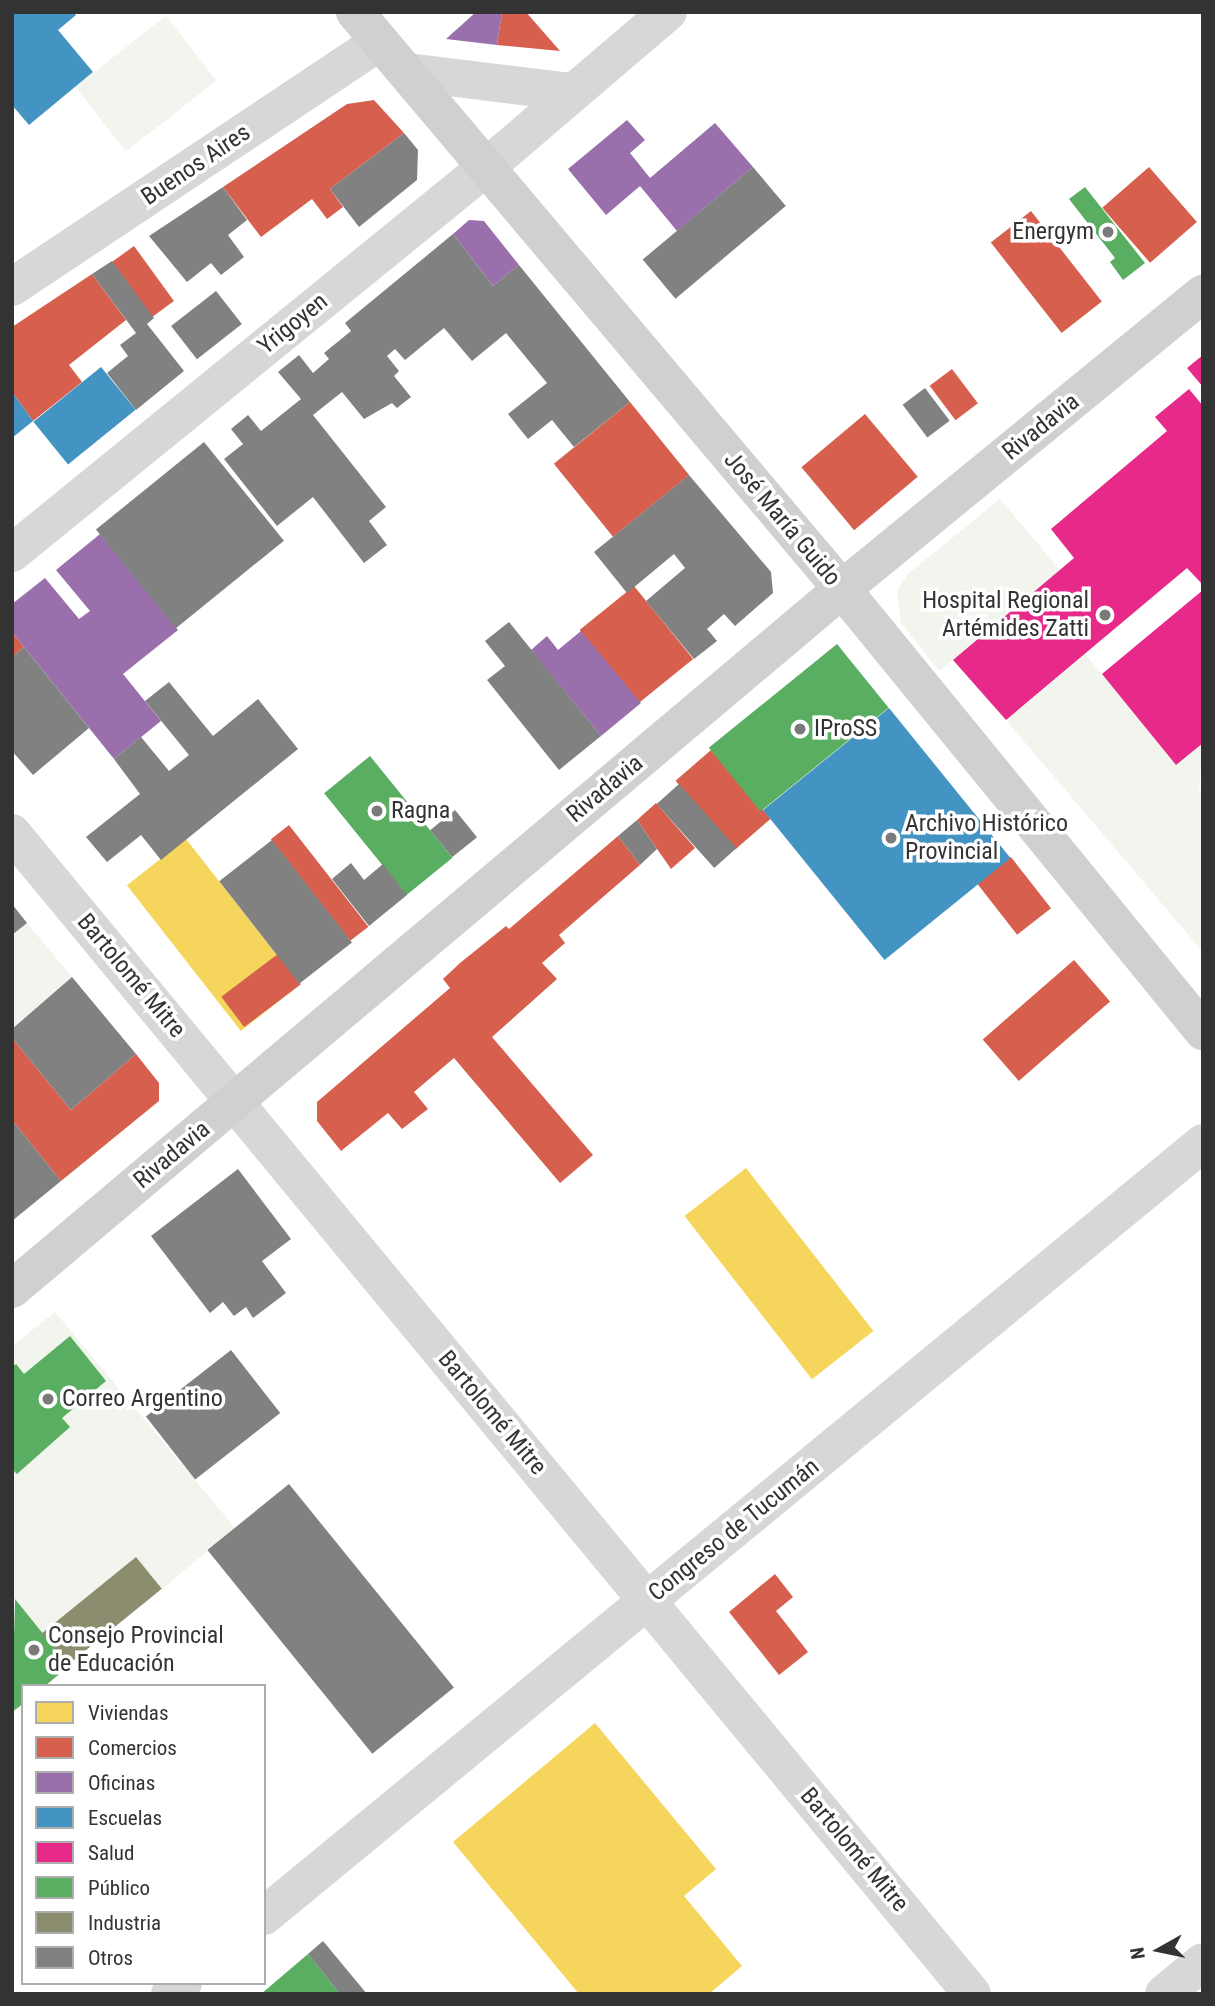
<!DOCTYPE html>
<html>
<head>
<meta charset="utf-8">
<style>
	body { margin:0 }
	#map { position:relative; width:1215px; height:2006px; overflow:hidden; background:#fff; font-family:"Roboto Condensed",sans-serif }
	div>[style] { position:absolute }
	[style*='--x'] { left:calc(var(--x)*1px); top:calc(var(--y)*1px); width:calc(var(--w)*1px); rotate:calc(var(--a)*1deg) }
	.green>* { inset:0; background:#f1f5ed; transform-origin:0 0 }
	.homes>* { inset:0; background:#f6d55c; transform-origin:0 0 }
	.shops>* { inset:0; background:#d6604d; transform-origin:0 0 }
	.offices>* { inset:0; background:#9970ab }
	.schools>* { inset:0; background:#4393c3; transform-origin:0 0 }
	.health>* { inset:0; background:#e7298a }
	.public>* { inset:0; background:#5aae61; transform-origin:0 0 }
	.industry>* { inset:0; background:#8c8c6e; transform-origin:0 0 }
	.building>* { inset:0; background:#818181; transform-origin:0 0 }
	.street>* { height:38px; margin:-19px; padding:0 19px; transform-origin:19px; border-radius:19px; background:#d7d7d7 }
	.secondary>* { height:38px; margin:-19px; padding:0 19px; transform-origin:19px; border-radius:19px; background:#d0d0d0 }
	.dots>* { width:19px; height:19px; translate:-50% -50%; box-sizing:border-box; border:4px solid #fff; border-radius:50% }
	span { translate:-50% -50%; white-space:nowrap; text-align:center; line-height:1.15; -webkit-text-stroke:7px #fff; paint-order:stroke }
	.street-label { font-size:24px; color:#333 }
	.poi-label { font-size:24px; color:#333 }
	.right { translate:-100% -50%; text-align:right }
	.left { translate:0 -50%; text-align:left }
	.frame { position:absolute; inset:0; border:14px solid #333; pointer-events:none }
	.legend { position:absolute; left:21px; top:1684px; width:245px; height:301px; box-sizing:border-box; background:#fff; border:2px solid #adadad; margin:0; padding:9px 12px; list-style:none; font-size:21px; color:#333 }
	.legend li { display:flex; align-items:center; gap:14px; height:35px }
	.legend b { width:35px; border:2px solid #adadad }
	.north { position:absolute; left:1124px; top:1915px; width:70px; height:70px; -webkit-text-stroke:5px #fff; paint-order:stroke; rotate:261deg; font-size:19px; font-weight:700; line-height:28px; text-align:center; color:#333 }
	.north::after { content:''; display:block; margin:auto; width:24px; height:32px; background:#333; clip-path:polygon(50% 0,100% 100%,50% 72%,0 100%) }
</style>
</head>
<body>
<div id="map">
	<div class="green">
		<div style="left:166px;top:16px;width:82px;height:115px;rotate:52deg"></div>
		<div style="clip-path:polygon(1000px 499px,1061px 571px,939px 671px,901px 623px,897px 591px,909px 573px)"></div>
		<div style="clip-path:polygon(1085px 654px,1176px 765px,1203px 743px,1199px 789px,1203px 794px,1203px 952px,1006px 720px)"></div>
		<div style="clip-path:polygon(27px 923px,72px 977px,12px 1028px,12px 935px)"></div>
		<div style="clip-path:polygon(55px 1312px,235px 1528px,162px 1589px,136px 1558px,43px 1635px,12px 1596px,12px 1346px)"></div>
	</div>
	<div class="homes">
		<div style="left:186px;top:839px;width:185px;height:75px;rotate:52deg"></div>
		<div style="left:746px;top:1168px;width:207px;height:78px;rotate:52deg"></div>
		<div style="clip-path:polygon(595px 1723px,716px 1869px,684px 1896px,742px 1966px,709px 1994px,579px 1994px,453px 1842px)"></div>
	</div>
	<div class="shops">
		<div style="clip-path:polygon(502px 12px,526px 12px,560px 51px,497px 45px)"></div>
		<div style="clip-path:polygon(374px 100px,404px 133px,330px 189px,343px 207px,327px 219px,312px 199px,261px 237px,223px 187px,347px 104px)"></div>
		<div style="left:1149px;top:167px;width:73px;height:62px;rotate:49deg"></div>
		<div style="left:1031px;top:211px;width:115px;height:51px;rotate:52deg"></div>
		<div style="left:134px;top:246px;width:68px;height:27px;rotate:54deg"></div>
		<div style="clip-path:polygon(92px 274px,126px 320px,69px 365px,82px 382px,33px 421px,12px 392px,12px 327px)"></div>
		<div style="left:952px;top:369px;width:43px;height:28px;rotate:53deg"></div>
		<div style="left:630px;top:402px;width:94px;height:98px;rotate:51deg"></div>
		<div style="left:865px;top:414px;width:82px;height:83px;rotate:50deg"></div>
		<div style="left:634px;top:586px;width:94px;height:70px;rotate:51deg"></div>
		<div style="clip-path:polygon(12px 632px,24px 647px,12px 657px)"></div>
		<div style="left:711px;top:750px;width:91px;height:47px;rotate:49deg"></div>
		<div style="clip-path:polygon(656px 803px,695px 848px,671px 869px,637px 820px)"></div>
		<div style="left:289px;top:825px;width:129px;height:23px;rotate:52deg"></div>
		<div style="clip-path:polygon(618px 836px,640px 865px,559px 935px,565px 943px,542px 963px,557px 979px,492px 1037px,593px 1155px,560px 1183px,454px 1058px,414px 1092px,428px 1109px,402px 1129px,388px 1113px,341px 1151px,317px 1121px,317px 1102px,450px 988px,443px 979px,460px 963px,506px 926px,509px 929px)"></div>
		<div style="left:1011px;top:857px;width:65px;height:43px;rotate:52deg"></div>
		<div style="left:278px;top:954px;width:38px;height:71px;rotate:53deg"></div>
		<div style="left:1074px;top:960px;width:55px;height:121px;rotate:49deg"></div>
		<div style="clip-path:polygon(12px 1038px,71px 1110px,136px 1054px,159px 1083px,159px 1101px,61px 1181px,12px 1120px)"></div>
		<div style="clip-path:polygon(775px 1574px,793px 1597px,776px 1611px,808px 1652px,779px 1675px,729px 1612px)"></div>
	</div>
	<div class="offices">
		<div style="clip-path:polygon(476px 12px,502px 12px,497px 45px,446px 39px)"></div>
		<div style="clip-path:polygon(627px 120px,645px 140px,630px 153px,650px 178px,715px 123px,753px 167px,677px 231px,640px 186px,606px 215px,568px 169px)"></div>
		<div style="clip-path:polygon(469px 220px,484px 221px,519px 265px,493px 286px,453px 234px)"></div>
		<div style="clip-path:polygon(100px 534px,178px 630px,123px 674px,161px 721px,114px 759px,12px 632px,12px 604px,45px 578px,79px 619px,90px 611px,56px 570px)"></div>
		<div style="clip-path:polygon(581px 631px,641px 703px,601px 736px,531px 650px,547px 636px,558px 650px)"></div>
	</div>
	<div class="schools">
		<div style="clip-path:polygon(12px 12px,73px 12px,76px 15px,58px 30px,93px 72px,29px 125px,12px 105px)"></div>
		<div style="left:101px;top:367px;width:55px;height:87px;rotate:51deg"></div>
		<div style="clip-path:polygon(12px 392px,33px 421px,12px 438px)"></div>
		<div style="left:889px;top:708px;width:193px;height:162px;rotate:51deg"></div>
	</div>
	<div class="health">
		<div style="clip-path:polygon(1203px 355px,1203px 387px,1187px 368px)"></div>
		<div style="clip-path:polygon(1189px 389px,1203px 406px,1203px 585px,1187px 568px,1006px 720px,953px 660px,1074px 558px,1051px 529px,1167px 431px,1155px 417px)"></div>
		<div style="clip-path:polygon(1203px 590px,1203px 743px,1176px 765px,1102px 674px)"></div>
	</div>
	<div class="public">
		<div style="clip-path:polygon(1085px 187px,1145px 263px,1123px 280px,1110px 262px,1115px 258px,1069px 199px)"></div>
		<div style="left:837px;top:644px;width:82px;height:165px;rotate:51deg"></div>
		<div style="left:370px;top:756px;width:131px;height:59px;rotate:51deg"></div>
		<div style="clip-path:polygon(70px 1336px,106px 1381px,62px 1418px,70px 1427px,17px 1474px,12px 1469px,12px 1367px,16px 1364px,24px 1374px)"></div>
		<div style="clip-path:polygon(15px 1599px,69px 1666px,45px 1686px,23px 1686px,23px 1704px,12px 1712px)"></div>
		<div style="clip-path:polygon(308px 1954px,340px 1994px,261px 1994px)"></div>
	</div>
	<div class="industry">
		<div style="left:136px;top:1557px;width:41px;height:121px;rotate:51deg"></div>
	</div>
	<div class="building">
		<div style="clip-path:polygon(404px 133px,418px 150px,417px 180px,359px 227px,330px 189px)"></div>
		<div style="left:753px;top:167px;width:51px;height:144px;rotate:50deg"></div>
		<div style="clip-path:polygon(223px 187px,247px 220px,228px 235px,244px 257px,221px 275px,211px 263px,187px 282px,149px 236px)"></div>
		<div style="clip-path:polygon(453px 234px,493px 286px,519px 265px,630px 402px,574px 447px,552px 420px,528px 439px,508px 414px,547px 383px,506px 333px,472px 361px,444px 328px,405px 360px,395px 349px,387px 356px,399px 371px,394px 376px,411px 397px,397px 408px,392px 403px,364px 419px,342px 392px,313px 415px,386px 507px,369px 521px,387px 545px,364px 563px,313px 497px,277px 526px,224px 459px,243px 444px,231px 429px,248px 415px,261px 431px,301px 399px,278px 372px,299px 355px,313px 373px,329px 359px,324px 353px,351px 331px,345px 323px)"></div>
		<div style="clip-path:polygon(112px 261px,154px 318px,147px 324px,184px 371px,136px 410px,107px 373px,128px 356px,120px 345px,136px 333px,92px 274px)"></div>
		<div style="left:216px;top:291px;width:42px;height:57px;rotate:52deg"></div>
		<div style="left:925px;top:388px;width:41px;height:28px;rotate:53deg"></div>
		<div style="left:204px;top:442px;width:127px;height:139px;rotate:51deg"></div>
		<div style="clip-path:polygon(689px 475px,771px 572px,773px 593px,735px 626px,724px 614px,707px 629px,717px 641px,694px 659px,646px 601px,685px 568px,674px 554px,627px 593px,594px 552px)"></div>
		<div style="clip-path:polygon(509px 622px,601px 736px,559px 770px,487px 680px,505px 666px,485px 641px)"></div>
		<div style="clip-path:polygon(24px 647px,89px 728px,33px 775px,12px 751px,12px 657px)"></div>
		<div style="clip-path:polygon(169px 682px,213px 736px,258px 699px,298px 749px,161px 860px,141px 835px,107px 862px,86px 837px,140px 794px,114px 759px,141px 737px,169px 771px,189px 755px,145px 701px)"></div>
		<div style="left:679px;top:784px;width:86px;height:30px;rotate:48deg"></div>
		<div style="left:455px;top:810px;width:35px;height:32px;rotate:51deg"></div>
		<div style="clip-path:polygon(637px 820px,657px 849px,640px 865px,618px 836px)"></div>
		<div style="left:272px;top:840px;width:130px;height:67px;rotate:52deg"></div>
		<div style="clip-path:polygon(351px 863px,364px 880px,383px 864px,407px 895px,369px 926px,332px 879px)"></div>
		<div style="clip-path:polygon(12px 904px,27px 923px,12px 935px)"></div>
		<div style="clip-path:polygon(72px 977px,136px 1054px,71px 1110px,12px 1038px,12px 1029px)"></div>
		<div style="clip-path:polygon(12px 1120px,61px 1181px,12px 1221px)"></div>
		<div style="clip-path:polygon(238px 1169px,291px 1239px,262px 1261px,286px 1293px,253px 1318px,246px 1307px,234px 1316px,223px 1302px,210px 1313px,151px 1236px)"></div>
		<div style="left:231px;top:1350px;width:80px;height:108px;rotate:52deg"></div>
		<div style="left:289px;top:1484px;width:262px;height:105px;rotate:51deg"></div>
		<div style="clip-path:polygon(323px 1941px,367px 1994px,340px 1994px,308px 1954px)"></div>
	</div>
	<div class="street">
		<div style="--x:408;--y:72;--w:165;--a:7"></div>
		<div style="--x:12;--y:287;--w:441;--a:-33.7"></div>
		<div style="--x:12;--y:553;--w:608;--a:-39.13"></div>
		<div style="--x:484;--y:169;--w:242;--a:-40.5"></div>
		<div style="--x:12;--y:833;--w:1506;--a:50.41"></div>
		<div style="--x:264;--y:1916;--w:1216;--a:-39.46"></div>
		<div style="--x:170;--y:1994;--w:17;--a:-40"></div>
		<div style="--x:1164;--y:1994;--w:50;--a:-39.4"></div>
	</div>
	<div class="secondary">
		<div style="--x:355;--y:12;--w:755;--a:49.83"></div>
		<div style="--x:842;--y:589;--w:571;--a:50.76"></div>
		<div style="--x:12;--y:1289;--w:1086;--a:-40.14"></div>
		<div style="--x:842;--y:589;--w:466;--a:-39.3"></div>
	</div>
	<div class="dots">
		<div style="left:1108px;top:232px;background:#7a7a7a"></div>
		<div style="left:1105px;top:615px;background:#7a7a7a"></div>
		<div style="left:800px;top:729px;background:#7a7a7a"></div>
		<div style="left:377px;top:811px;background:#7a7a7a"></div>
		<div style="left:891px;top:838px;background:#7a7a7a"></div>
		<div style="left:48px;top:1399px;background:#7a7a7a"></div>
		<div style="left:34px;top:1650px;background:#7a7a7a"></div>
	</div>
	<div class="street-label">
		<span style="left:196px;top:165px;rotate:-34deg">Buenos Aires</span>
		<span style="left:293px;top:324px;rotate:-39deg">Yrigoyen</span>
		<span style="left:1041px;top:427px;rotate:-39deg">Rivadavia</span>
		<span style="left:782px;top:519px;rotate:50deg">José María Guido</span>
		<span style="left:605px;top:789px;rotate:-40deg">Rivadavia</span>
		<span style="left:131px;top:976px;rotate:50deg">Bartolomé Mitre</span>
		<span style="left:172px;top:1155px;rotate:-40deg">Rivadavia</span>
		<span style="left:492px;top:1413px;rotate:50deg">Bartolomé Mitre</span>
		<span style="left:734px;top:1530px;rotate:-39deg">Congreso de Tucumán</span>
		<span style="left:854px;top:1850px;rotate:50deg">Bartolomé Mitre</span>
	</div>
	<div class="poi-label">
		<span class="right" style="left:1094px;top:232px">Energym</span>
		<span class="right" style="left:1089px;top:615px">Hospital Regional<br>Artémides Zatti</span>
		<span class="left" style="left:814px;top:729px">IProSS</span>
		<span class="left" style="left:391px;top:811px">Ragna</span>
		<span class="left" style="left:905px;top:838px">Archivo Histórico<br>Provincial</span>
		<span class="left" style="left:62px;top:1399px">Correo Argentino</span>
		<span class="left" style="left:48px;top:1650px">Consejo Provincial<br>de Educación</span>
	</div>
	<div class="frame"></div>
	<ul class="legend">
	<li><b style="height:19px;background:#f6d55c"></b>Viviendas</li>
	<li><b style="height:19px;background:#d6604d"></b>Comercios</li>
	<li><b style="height:19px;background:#9970ab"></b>Oficinas</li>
	<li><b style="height:19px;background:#4393c3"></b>Escuelas</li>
	<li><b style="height:19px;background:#e7298a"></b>Salud</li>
	<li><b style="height:19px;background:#5aae61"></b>Público</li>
	<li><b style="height:19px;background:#8c8c6e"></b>Industria</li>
	<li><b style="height:19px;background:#818181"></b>Otros</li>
	</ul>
	<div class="north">N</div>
</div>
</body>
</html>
